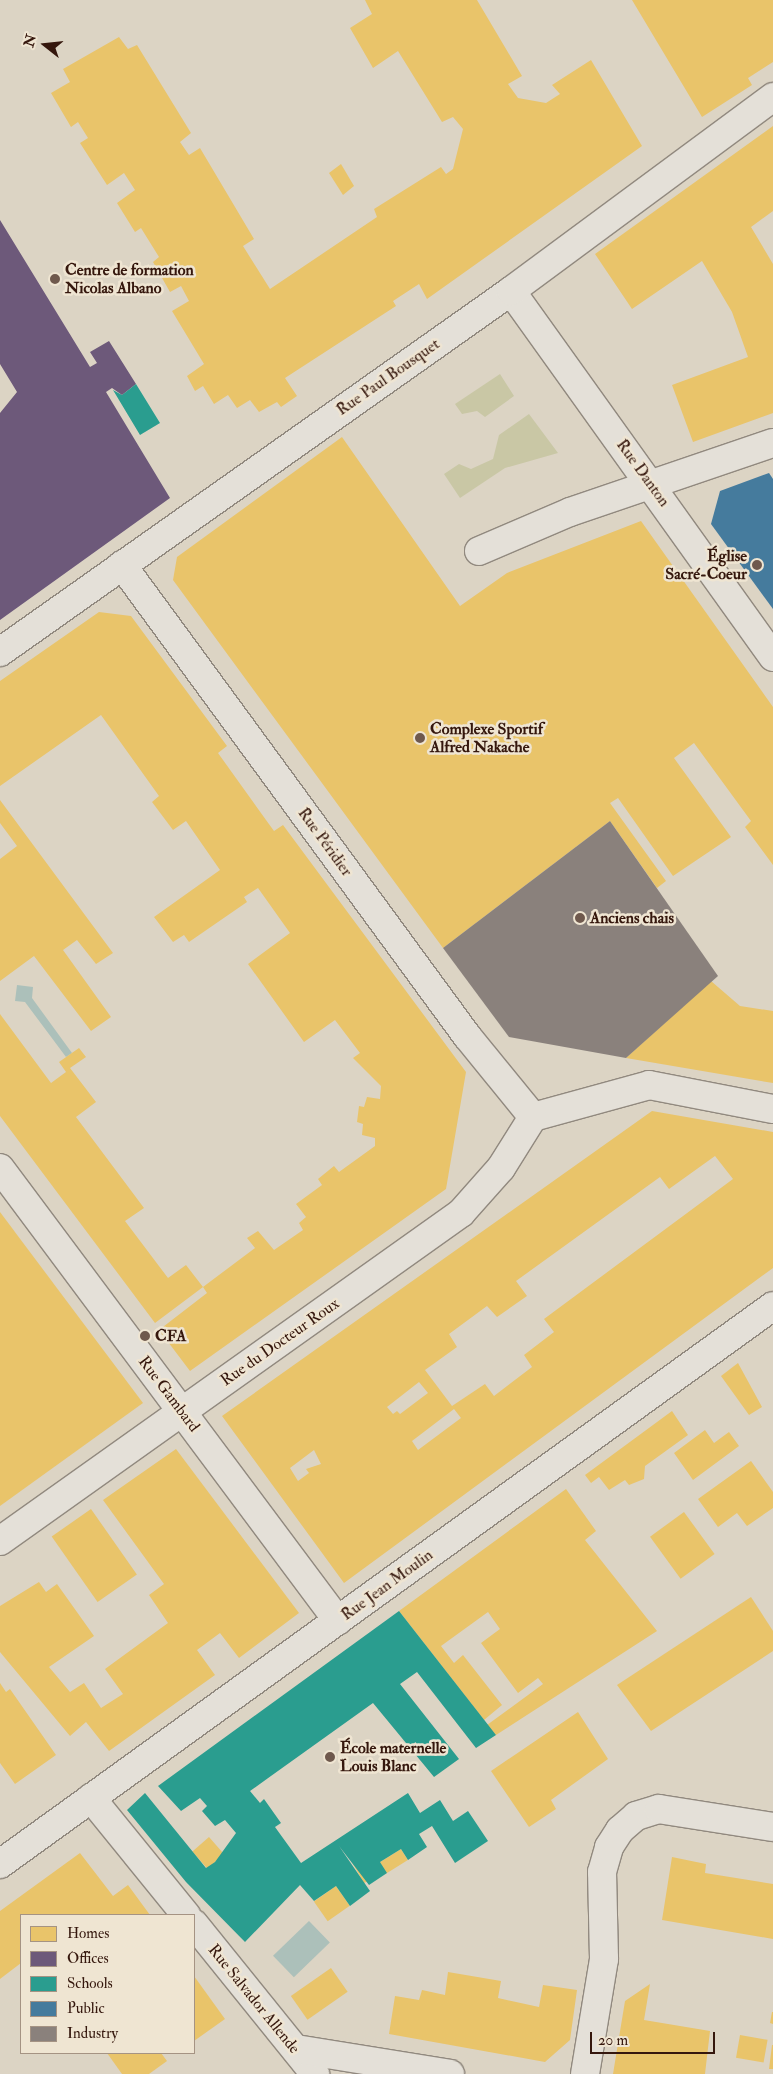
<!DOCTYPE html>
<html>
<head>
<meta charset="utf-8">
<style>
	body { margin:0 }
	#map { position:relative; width:773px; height:2074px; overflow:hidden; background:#dcd4c4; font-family:"IM FELL Double Pica",serif }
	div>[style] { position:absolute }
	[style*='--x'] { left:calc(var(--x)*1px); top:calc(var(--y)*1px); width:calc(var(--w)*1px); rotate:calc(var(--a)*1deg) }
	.green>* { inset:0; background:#c9c7a5 }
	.water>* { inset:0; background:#acc0ba; transform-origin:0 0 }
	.homes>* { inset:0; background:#e9c46a; transform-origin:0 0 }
	.offices>* { inset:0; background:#6d597a }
	.schools>* { inset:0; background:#2a9d8f }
	.public>* { inset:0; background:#457b9d }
	.industry>* { inset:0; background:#8a817c }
	.roads { filter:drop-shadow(1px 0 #91897f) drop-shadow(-1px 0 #91897f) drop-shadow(0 1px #91897f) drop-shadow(0 -1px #91897f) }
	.minor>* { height:28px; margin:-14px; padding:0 14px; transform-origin:14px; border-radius:14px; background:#e4e0d8 }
	.dots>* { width:14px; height:14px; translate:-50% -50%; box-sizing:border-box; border:2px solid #efe5d2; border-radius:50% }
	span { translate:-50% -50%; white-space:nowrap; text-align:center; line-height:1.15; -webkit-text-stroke:5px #efe5d2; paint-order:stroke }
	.poi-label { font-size:16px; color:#35170d; font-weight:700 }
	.left { translate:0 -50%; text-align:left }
	.right { translate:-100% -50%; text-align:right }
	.street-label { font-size:16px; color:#35170d }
	.legend { position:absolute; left:20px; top:1914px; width:175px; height:140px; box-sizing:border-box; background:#efe5d2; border:1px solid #a59383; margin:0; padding:6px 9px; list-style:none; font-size:15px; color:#35170d }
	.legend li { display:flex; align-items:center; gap:10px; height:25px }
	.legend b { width:25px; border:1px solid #a59383 }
	.north { position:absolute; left:20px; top:20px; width:50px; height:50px; -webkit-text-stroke:4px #efe5d2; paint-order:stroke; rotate:286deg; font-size:14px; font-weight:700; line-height:20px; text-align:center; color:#35170d }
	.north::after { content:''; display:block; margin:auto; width:18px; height:22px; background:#35170d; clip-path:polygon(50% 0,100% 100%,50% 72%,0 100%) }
	.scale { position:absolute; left:590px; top:2032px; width:125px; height:22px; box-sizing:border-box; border:2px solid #35170d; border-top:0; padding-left:6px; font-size:15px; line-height:18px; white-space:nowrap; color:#35170d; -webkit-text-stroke:4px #efe5d2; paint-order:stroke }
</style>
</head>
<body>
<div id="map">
	<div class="green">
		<div style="clip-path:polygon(500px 374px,514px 396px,485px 417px,477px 411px,462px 414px,455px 404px)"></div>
		<div style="clip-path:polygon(529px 414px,558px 453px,505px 468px,460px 498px,444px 474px,459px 464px,471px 469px,493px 459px,499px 435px)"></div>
	</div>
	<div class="water">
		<div style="clip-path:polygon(17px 985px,33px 987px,32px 998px,72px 1053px,66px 1057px,25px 1002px,15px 1001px)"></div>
		<div style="left:309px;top:1921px;width:30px;height:50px;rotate:46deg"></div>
	</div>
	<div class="homes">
		<div style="clip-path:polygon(365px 0,477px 0,522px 76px,508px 84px,518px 98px,546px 103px,560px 94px,552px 85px,591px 60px,642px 146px,427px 299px,419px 284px,393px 301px,396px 306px,285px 378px,297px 396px,281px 407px,277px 402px,259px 412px,250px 400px,237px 408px,228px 395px,214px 404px,203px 386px,195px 391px,187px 376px,204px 364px,172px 311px,189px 301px,181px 286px,170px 292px,153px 262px,159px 257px,141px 228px,135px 232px,117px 203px,135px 190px,124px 173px,107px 185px,80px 143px,88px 138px,78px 122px,71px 127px,51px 93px,70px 82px,63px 69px,119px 37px,128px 49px,137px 45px,191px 133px,180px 142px,189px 155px,200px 148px,254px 239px,243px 246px,270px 289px,377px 217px,374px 209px,441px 167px,446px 174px,453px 169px,463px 129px,453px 117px,442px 122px,398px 51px,373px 68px,350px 28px,372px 14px)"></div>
		<div style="clip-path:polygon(632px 0,773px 0,773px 62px,748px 78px,752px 85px,702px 117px)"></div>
		<div style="clip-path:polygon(773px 126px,773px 211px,751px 227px,773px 264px,773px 413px,693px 442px,672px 385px,748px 357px,732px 312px,702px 261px,632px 309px,595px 254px)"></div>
		<div style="clip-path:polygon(341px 164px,354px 186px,343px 195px,329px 173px)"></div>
		<div style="clip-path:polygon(342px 437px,460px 606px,507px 573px,641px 521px,773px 707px,773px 865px,745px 827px,751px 821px,694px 743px,674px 758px,731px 837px,673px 876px,618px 798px,610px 803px,666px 881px,657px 888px,610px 821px,443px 948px,173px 580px,177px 557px)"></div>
		<div style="clip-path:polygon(99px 612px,131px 616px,227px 746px,218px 753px,266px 820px,274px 831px,283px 825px,466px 1072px,446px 1189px,190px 1371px,159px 1330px,207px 1293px,203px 1287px,255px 1248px,247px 1238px,258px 1231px,274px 1250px,303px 1230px,299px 1223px,306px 1217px,296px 1204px,322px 1185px,318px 1179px,334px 1166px,339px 1172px,375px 1146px,375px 1138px,362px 1135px,363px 1124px,357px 1122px,359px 1106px,364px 1107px,367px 1097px,380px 1099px,381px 1086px,353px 1058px,360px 1053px,335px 1020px,304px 1042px,248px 964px,290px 933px,258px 888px,244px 897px,247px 902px,189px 942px,184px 935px,173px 942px,154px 917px,220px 870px,186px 821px,173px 830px,152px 802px,159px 796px,101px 715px,0 786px,0 681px)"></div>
		<div style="clip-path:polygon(0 800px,113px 953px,96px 964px,77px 940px,63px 950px,111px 1017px,91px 1031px,34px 956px,0 981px,0 859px,17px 846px,0 823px)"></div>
		<div style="clip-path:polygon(711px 981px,740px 1006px,773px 1011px,773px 1083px,626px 1058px)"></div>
		<div style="clip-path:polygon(0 1014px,51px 1083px,66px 1072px,59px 1062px,79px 1048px,86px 1057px,70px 1068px,96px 1102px,76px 1117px,144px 1208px,125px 1221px,168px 1278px,186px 1265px,203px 1287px,155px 1323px,0 1116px)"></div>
		<div style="clip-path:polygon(evenodd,652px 1111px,773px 1132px,773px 1268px,344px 1583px,222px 1416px,652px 1111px,715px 1156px,733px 1179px,544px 1319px,554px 1332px,524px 1355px,532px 1367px,494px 1396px,485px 1384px,452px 1406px,425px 1370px,457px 1347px,449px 1334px,487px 1306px,497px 1317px,527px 1296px,516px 1281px,660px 1177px,669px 1189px,715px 1156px,652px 1111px,419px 1382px,428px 1393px,400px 1414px,397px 1411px,393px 1414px,387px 1407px,419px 1382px,652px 1111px,454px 1409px,461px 1418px,418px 1450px,412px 1441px,454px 1409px,652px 1111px,314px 1450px,321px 1464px,306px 1469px,309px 1473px,298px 1481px,290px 1468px,314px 1450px)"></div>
		<div style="clip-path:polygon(0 1212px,143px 1403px,0 1506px)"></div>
		<div style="clip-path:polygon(738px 1363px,762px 1407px,749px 1415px,721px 1376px)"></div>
		<div style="clip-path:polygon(672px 1411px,688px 1435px,645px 1466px,644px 1479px,629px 1485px,625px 1480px,609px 1490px,599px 1477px,591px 1483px,585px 1475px)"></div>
		<div style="clip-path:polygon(705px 1430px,714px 1443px,729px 1432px,739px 1446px,693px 1480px,674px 1453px)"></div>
		<div style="clip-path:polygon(176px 1449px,299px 1613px,239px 1658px,220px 1633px,197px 1650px,215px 1675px,109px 1751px,86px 1722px,70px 1736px,0 1652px,0 1606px,39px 1582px,46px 1592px,57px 1584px,94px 1636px,49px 1667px,70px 1692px,84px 1683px,101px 1708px,123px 1694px,105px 1669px,168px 1623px,149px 1595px,164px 1584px,103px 1500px)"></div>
		<div style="clip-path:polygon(751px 1461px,773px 1492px,773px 1508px,747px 1526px,737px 1513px,718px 1527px,698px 1499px)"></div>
		<div style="clip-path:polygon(566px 1489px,596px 1531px,585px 1540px,657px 1631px,496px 1735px,487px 1725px,543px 1684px,538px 1678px,518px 1693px,481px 1643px,500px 1629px,488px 1612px,441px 1646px,454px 1663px,463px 1655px,502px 1705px,484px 1720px,399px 1611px)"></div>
		<div style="left:91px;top:1509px;width:80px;height:48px;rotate:55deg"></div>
		<div style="left:684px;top:1512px;width:52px;height:42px;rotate:54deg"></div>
		<div style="clip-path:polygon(751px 1597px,773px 1631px,773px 1651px,651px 1731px,617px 1685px)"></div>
		<div style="clip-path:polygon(0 1683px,6px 1692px,10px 1689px,56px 1755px,15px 1784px,0 1763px)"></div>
		<div style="clip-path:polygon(578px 1712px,608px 1759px,551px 1800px,556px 1809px,529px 1827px,491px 1771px)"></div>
		<div style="left:209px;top:1837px;width:23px;height:22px;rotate:49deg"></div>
		<div style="left:401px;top:1849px;width:13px;height:25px;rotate:58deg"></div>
		<div style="clip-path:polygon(80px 1853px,113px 1896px,128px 1885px,150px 1915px,21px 1915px,21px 1963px,0 1979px,0 1911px)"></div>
		<div style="clip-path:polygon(672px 1857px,706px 1864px,705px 1873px,773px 1884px,773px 1939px,662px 1920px)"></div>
		<div style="clip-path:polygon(350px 1859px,368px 1881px,364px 1883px)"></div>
		<div style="left:336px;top:1886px;width:24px;height:27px;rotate:55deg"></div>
		<div style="left:331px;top:1968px;width:29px;height:49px;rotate:55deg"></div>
		<div style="clip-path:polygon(448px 1972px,501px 1981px,498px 1998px,539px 2007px,543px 1985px,577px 1990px,570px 2040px,545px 2062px,389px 2034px,395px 1996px,419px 2000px,422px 1990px,445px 1995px)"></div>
		<div style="clip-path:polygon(194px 1976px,225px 2019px,194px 2041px)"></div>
		<div style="clip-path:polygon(650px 1984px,644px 2020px,710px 2031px,705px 2074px,613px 2074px,625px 2001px)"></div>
		<div style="clip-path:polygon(772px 2012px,773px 2012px,773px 2024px,770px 2023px)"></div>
		<div style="left:740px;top:2035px;width:28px;height:23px;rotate:10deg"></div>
		<div style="clip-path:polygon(772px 2045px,773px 2045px,773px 2069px,769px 2069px)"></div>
		<div style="clip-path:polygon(107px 2053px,161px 2053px,167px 2061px,149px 2074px,122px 2074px)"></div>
	</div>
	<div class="offices">
		<div style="clip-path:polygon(0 220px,90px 367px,97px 363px,90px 352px,109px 341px,136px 384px,122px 395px,112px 388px,106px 392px,170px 498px,0 620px,0 413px,17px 392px,0 364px)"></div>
	</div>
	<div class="schools">
		<div style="clip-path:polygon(136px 384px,160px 423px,140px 435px,113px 390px,122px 395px)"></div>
		<div style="clip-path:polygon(399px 1611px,496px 1735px,476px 1748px,417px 1672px,400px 1684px,459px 1759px,434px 1777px,373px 1703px,250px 1791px,260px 1803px,264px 1799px,281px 1823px,275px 1827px,301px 1863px,408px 1793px,420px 1813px,440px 1800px,453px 1821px,468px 1811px,488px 1841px,455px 1863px,432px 1826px,419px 1834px,427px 1847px,408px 1860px,401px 1849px,380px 1862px,387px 1873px,369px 1885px,339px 1846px,370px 1891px,350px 1906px,336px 1886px,314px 1901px,300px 1885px,245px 1942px,186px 1882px,127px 1810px,145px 1793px,206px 1868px,215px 1862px,236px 1833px,225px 1820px,215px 1826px,202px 1811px,207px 1806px,200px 1798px,181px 1811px,158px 1786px)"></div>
	</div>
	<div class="public">
		<div style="clip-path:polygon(769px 473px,773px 479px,773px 609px,711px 524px,720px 491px)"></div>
	</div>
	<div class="industry">
		<div style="clip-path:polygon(610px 821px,718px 976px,626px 1058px,509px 1037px,443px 948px)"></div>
	</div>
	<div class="roads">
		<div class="minor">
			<div style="--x:511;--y:291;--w:450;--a:54.4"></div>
			<div style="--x:479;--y:551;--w:99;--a:-23.2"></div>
			<div style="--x:570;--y:512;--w:214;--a:-18.8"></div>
			<div style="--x:122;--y:565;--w:584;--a:53.78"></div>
			<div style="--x:467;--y:1036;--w:104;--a:50.8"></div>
			<div style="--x:0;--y:652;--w:626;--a:-35.24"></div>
			<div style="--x:511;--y:291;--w:326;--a:-36.5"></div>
			<div style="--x:533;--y:1117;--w:120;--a:-15.4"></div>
			<div style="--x:649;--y:1085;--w:126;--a:11"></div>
			<div style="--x:0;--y:1168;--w:565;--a:53.27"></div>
			<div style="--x:0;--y:1541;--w:566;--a:-35.43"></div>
			<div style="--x:461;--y:1213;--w:60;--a:-48.4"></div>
			<div style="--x:501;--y:1168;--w:60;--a:-57.9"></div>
			<div style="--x:91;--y:1798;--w:151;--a:50.9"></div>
			<div style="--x:0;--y:1864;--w:953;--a:-35.82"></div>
			<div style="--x:194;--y:1924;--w:193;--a:51.1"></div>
			<div style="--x:296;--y:2049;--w:156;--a:9.2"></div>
			<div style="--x:585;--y:2074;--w:117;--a:-80.6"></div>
			<div style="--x:604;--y:1959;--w:87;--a:-91.3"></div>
			<div style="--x:602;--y:1872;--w:26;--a:-74"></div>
			<div style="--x:609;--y:1847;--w:20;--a:-57"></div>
			<div style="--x:620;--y:1830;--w:21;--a:-41"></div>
			<div style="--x:636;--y:1816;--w:24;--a:-17"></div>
			<div style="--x:659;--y:1809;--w:115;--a:9"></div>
		</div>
	</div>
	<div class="dots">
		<div style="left:55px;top:279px;background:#6f594d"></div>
		<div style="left:757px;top:565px;background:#6f594d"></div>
		<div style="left:420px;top:738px;background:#6f594d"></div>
		<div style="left:580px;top:918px;background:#6f594d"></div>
		<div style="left:145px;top:1336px;background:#6f594d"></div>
		<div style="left:330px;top:1757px;background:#6f594d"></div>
	</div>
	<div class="poi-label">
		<span class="left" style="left:65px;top:279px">Centre de formation<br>Nicolas Albano</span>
		<span class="right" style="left:747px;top:565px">Église<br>Sacré-Coeur</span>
		<span class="left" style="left:430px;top:738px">Complexe Sportif<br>Alfred Nakache</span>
		<span class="left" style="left:590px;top:918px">Anciens chais</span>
		<span class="left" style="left:155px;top:1336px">CFA</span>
		<span class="left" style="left:340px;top:1757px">École maternelle<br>Louis Blanc</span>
	</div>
	<div class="street-label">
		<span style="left:388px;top:377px;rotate:-35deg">Rue Paul Bousquet</span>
		<span style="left:643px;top:473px;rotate:54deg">Rue Danton</span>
		<span style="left:325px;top:842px;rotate:54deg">Rue Péridier</span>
		<span style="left:280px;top:1342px;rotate:-35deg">Rue du Docteur Roux</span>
		<span style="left:169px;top:1394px;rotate:53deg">Rue Gambard</span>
		<span style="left:387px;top:1585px;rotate:-36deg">Rue Jean Moulin</span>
		<span style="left:254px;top:1999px;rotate:51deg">Rue Salvador Allende</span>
	</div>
	<ul class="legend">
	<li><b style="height:14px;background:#e9c46a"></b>Homes</li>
	<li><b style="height:14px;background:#6d597a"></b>Offices</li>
	<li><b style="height:14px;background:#2a9d8f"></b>Schools</li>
	<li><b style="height:14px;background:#457b9d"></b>Public</li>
	<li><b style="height:14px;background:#8a817c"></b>Industry</li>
	</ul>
	<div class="north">N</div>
	<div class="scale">20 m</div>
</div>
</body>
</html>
